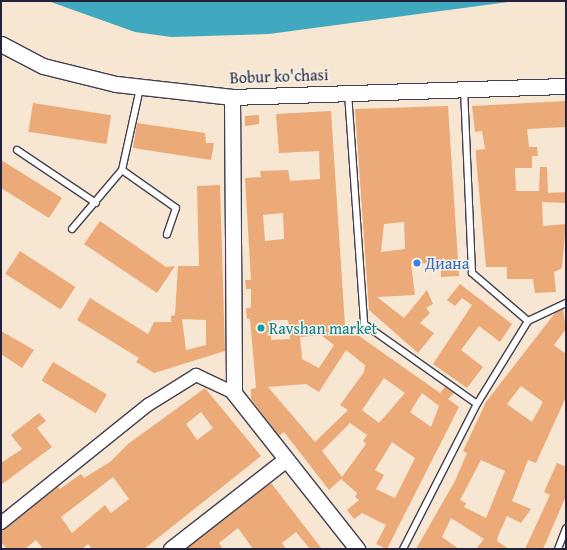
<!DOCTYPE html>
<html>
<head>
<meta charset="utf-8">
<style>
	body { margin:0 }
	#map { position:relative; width:567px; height:550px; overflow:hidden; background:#f6e6d2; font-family:"Gentium Book Plus",serif }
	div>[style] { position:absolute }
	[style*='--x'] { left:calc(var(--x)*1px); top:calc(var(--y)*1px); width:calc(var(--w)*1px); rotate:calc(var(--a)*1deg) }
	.water>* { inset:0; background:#40a9bf }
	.building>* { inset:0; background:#ebaa78; transform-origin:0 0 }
	.roads { filter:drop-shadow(1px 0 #423f52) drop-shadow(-1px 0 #423f52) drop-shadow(0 1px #423f52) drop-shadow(0 -1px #423f52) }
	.service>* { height:6px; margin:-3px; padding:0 3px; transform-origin:3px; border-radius:3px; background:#fff }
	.minor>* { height:12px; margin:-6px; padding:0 6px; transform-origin:6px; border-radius:6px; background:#fff }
	.tertiary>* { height:15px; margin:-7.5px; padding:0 7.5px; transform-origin:7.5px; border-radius:7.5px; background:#fff }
	.dots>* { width:11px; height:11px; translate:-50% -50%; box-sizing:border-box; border:2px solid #f7f3e8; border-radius:50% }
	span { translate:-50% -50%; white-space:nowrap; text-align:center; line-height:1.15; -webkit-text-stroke:3px #f7f3e8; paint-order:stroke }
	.street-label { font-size:16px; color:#22223b }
	.shop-label { font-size:16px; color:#366cbe }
	.left { translate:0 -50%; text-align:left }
	.culture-label { font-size:16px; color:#0d838f }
	.frame { position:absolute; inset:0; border:2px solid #22223b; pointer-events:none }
</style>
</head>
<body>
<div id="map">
	<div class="water">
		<div style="clip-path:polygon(48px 1px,515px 1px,269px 34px,171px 37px,135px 32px)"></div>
	</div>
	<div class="building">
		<div style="clip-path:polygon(566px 101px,566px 127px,527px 129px,529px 147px,537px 147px,538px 156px,532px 156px,532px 168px,515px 168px,516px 191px,539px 191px,540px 167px,547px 167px,548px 193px,566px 192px,566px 203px,542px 202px,543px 226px,566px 224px,562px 268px,554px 272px,556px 292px,535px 293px,533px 279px,507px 279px,507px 267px,486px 267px,476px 157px,476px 150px,485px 149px,482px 131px,475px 132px,472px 106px)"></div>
		<div style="left:33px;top:103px;width:79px;height:29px;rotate:9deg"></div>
		<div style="clip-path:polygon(evenodd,448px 106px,459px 276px,441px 277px,441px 269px,431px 270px,429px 263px,411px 264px,415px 295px,377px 297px,404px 318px,427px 290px,433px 304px,426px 308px,430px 313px,420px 323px,434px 333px,418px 353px,369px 310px,355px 109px,448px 106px,404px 222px,405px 249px,381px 252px,384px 224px,404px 222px)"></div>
		<div style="clip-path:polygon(evenodd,331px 111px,345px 326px,440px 393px,445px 387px,454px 393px,448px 399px,459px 407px,387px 549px,376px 544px,386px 525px,362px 513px,354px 519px,347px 510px,359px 500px,355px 497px,357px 493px,341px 479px,329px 490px,284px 432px,279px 436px,251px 399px,251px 389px,256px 388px,250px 319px,247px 319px,246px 308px,251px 308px,251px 289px,246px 289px,245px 280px,251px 280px,245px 178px,261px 177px,260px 171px,288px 170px,290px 181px,320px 179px,319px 151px,279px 153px,276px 114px,331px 111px,283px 213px,284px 239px,265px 241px,263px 215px,283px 213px,331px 111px,271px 320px,288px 320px,290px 339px,271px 340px,271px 320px,331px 111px,321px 335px,334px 345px,319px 368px,302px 359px,300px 337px,321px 335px,331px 111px,346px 350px,365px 365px,364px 372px,340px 405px,348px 410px,315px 442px,268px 387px,306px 384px,319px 392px,346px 350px,331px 111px,384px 378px,405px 393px,379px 423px,362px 410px,384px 378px,331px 111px,422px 393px,439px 406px,431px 427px,410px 412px,422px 393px,331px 111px,350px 423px,367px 435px,363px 441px,366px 444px,342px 477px,322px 451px,350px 423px,331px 111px,392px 442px,415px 458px,395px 498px,376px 489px,384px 475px,375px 470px,392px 442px)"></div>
		<div style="clip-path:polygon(259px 115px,259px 124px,245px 126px,245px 116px)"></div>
		<div style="clip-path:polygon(137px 123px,205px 133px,206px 143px,214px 143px,211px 160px,133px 148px)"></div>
		<div style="clip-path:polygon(1px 160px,62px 198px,49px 218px,1px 188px)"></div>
		<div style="clip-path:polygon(evenodd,220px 185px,225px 351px,154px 373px,136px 362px,139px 358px,77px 320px,90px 298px,148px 334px,154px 322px,171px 322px,171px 316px,175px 315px,178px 266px,199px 266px,197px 186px,220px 185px,182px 319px,206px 320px,206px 345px,186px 350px,182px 319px)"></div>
		<div style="clip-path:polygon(100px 221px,166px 267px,175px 266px,157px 293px,84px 244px)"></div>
		<div style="left:20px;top:251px;width:66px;height:27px;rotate:33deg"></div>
		<div style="clip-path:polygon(460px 284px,512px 324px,500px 342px,479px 326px,461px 350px,483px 367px,467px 388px,433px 364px,472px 305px,462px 298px,455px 306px,447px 300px)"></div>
		<div style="clip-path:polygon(evenodd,563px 309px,566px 329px,554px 345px,566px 354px,566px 397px,536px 463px,528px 460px,512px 501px,531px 509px,521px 523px,507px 516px,498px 536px,497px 541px,509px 549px,476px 549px,484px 539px,451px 518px,442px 537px,459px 549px,416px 549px,455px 481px,467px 453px,463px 451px,486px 402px,555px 313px,563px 309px,521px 386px,543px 402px,532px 422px,507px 404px,521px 386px,563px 309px,481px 460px,505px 471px,486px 518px,464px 507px,466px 503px,460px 500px,481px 460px)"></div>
		<div style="clip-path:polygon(1px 331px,34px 350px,22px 368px,1px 354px)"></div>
		<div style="left:53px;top:362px;width:63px;height:22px;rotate:31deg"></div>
		<div style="clip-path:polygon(evenodd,205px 388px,261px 456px,144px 549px,92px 549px,88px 544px,82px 549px,43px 549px,36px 540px,25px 549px,7px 549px,1px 542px,1px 530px,58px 487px,60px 489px,81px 474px,84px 478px,110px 462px,128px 444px,205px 388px,201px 412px,213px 428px,197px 440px,186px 424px,201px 412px,205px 388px,113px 477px,129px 499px,111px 513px,105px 505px,72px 533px,61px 517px,113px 477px)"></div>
		<div style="clip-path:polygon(39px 413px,46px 421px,37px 428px,52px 447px,1px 485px,1px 463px,22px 449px,11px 435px)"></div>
		<div style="clip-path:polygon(557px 463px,566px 467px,566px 496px,543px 549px,525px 549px,550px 495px,544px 492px)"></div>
		<div style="clip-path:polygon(271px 483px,322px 549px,310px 549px,296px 532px,282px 543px,286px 549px,253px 549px,238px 528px,219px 543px,223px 549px,186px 549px)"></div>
	</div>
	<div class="roads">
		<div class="service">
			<div style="--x:464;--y:89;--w:184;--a:87.5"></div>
			<div style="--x:472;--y:273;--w:74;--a:40.6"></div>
			<div style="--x:348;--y:93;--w:232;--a:86"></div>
			<div style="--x:364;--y:324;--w:138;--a:35.3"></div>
			<div style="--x:17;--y:150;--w:95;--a:33.9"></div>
			<div style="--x:122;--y:170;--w:66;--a:35.1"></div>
			<div style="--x:176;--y:208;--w:28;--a:109"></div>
			<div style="--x:72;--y:229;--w:77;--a:-49.7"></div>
			<div style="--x:122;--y:170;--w:84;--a:-77.6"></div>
			<div style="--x:403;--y:549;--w:163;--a:-63"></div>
			<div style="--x:477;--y:404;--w:97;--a:-58.4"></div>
			<div style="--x:528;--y:321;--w:42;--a:-25.3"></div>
			<div style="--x:558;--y:549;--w:22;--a:-69"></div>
		</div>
		<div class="minor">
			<div style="--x:1;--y:523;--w:189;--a:-38.8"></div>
			<div style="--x:148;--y:405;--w:57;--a:-32"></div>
			<div style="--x:196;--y:375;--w:42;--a:25.3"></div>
		</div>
		<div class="tertiary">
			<div style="--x:1;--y:44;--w:47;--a:27.6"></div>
			<div style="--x:43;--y:66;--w:75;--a:13.9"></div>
			<div style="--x:116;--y:84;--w:117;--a:6.4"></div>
			<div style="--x:232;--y:97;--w:334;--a:-1.9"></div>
			<div style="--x:232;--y:97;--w:296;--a:89.6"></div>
			<div style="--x:234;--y:393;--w:199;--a:51.7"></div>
			<div style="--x:171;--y:549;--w:146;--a:-38"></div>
		</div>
	</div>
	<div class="dots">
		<div style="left:417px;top:263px;background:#3f7fe0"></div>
		<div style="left:261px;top:328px;background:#0f9aa8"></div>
	</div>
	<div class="street-label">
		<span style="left:279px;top:76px;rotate:-2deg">Bobur ko'chasi</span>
	</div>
	<div class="shop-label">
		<span class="left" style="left:425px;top:263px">Диана</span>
	</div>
	<div class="culture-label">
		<span class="left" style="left:269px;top:328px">Ravshan market</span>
	</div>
	<div class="frame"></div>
</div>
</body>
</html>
